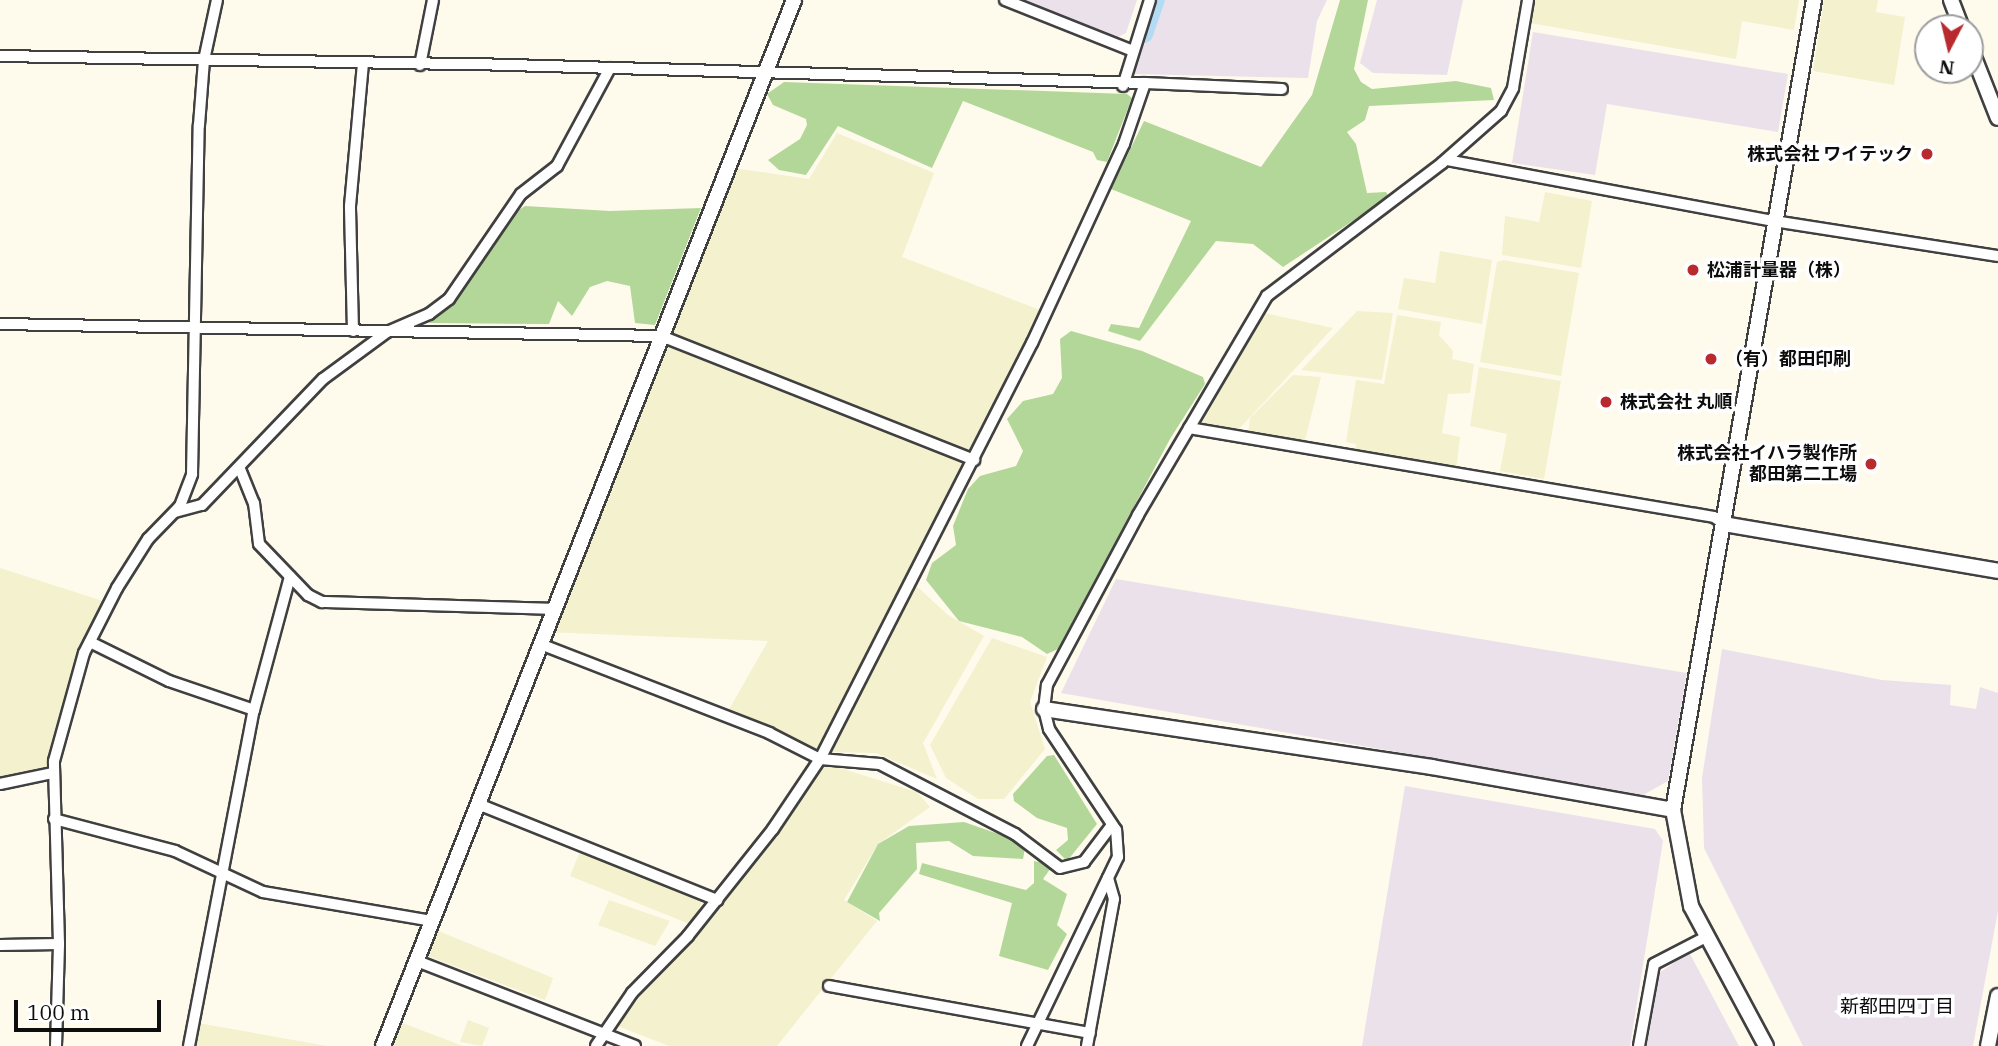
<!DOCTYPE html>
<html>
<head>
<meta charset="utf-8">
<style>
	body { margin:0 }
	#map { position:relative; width:1998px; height:1046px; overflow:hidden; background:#fefbed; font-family:"IBM Plex Serif","Noto Sans JP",serif }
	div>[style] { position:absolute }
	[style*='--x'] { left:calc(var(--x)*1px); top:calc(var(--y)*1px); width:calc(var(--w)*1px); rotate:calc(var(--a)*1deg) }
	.industrial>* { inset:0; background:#eae1eb }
	.farmland>* { inset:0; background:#f3f1ce; transform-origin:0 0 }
	.forest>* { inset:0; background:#b3d798 }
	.river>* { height:18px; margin:-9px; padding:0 9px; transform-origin:9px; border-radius:9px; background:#b3dbf4 }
	.roads { filter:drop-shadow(2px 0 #404040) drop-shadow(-2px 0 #404040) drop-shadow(0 2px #404040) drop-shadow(0 -2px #404040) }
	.minor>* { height:10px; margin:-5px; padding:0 5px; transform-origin:5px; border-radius:5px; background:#fff }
	.tertiary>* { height:14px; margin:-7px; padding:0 7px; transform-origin:7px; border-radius:7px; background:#fff }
	.dots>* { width:19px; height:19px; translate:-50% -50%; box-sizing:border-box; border:4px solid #fff; border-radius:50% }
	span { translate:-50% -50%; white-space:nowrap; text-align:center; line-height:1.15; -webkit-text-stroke:7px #fff; paint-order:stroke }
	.poi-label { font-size:18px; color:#0d0d0d; font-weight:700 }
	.right { translate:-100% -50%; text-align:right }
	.left { translate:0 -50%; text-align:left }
	.neighbourhood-label { font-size:19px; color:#0d0d0d }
	.north { position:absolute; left:1914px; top:14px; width:70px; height:70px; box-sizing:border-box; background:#fff; border:2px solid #9e9e9e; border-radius:50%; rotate:187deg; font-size:19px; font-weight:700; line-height:28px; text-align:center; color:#0d0d0d }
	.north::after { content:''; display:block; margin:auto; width:24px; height:32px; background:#b82a2e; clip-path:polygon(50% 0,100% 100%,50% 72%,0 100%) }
	.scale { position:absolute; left:14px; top:1000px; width:147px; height:32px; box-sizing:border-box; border:4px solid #0d0d0d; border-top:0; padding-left:9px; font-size:21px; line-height:24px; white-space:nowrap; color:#0d0d0d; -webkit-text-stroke:5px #fff; paint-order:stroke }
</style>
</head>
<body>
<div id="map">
	<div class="industrial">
		<div style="clip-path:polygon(1017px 0,1137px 0,1126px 33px,1116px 38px)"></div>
		<div style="clip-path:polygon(1160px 0,1327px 0,1317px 21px,1308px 78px,1132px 74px)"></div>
		<div style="clip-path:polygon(1377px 0,1463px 0,1447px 75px,1373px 73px,1360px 63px)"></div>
		<div style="clip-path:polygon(1533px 32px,1788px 74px,1778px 132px,1607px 104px,1595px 175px,1512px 163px)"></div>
		<div style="clip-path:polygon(1116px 579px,1687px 673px,1668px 781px,1643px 795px,1061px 693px)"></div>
		<div style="clip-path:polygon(1722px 649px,1882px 680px,1951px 685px,1950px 705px,1976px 709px,1980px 687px,1998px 693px,1998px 911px,1973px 1046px,1803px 1046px,1704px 848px,1702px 778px)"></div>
		<div style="clip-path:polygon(1405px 786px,1655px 829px,1663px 841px,1630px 1046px,1362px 1046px)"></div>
		<div style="clip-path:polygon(1689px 952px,1739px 1046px,1646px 1046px,1658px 974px)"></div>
	</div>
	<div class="farmland">
		<div style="clip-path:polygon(1534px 0,1799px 0,1794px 30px,1742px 21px,1736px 59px,1530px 23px)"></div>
		<div style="clip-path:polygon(1824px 0,1878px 0,1876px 12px,1905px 17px,1894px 85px,1813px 71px)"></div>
		<div style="clip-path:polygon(837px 133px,934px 173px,902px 257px,1040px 310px,974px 460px,910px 580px,948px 615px,984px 636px,923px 743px,937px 779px,876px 753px,826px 752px,727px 713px,768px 641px,545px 632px,663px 333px,734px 168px,809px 179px)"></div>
		<div style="clip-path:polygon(1545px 192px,1592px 201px,1581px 268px,1502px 255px,1505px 216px,1539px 222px)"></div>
		<div style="clip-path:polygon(1440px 251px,1492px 260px,1482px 324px,1398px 309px,1404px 278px,1435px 283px)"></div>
		<div style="clip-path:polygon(1503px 260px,1579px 273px,1561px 376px,1480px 362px,1497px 262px)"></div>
		<div style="clip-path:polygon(1357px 311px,1393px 313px,1382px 380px,1301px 370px)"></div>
		<div style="clip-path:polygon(1264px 313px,1333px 328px,1237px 431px,1201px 425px)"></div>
		<div style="clip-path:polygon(1397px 315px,1441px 322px,1439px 335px,1453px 351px,1452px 359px,1474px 364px,1470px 393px,1448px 394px,1442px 433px,1460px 437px,1456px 470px,1355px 453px,1356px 444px,1346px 442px,1356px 380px,1384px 384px)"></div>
		<div style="clip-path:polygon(1479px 367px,1561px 381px,1544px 479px,1500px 471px,1507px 434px,1470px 426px)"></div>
		<div style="clip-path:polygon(1293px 375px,1321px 377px,1304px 444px,1248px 434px,1250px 418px)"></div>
		<div style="clip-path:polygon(0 568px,109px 603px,48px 774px,0 784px)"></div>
		<div style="clip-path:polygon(992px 638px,1047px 657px,1030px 702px,1045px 749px,1004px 799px,978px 799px,946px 778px,930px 745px)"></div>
		<div style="clip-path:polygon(827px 764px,917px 792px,930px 807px,878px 844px,844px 900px,877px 921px,777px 1046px,669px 1046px,615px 1025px,689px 940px)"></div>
		<div style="left:581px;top:849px;width:132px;height:29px;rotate:22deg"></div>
		<div style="clip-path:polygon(609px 900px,670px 921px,655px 946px,598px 925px)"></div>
		<div style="clip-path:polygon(436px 930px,553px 978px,545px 1000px,425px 955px)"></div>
		<div style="clip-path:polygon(468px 1020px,489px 1028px,482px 1046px,460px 1042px)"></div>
		<div style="clip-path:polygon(400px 1022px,463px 1046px,391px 1046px)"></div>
		<div style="clip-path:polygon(198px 1023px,327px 1046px,194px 1046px)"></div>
	</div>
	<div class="forest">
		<div style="clip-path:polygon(1340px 0,1368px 0,1354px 69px,1361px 82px,1372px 89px,1456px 81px,1491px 88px,1494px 100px,1369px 106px,1365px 120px,1347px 132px,1356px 144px,1367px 193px,1386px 192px,1389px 197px,1283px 267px,1253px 244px,1216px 241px,1140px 341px,1108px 331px,1111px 324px,1139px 328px,1191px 221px,1111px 189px,1144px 121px,1261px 167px,1312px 95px)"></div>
		<div style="clip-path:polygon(784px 82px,1127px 94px,1132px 98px,1107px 162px,1097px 160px,1093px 152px,963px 101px,932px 168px,838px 126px,806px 175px,779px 170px,768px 160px,800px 139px,807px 125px,806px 119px,773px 105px,767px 94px)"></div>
		<div style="clip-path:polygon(525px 206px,610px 211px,701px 208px,655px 325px,635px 323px,630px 286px,607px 281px,590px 287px,572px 316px,558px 301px,549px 324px,429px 323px,457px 300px,513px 214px)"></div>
		<div style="clip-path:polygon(1071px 331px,1142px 351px,1203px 377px,1205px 384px,1170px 439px,1058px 649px,1047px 654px,1022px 637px,959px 621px,926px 580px,932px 563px,956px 545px,953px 526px,968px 489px,980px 476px,1016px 466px,1023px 451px,1007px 419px,1023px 401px,1053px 394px,1062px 378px,1060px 339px)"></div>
		<div style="clip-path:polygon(1054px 755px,1097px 824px,1067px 861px,1056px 850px,1068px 840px,1067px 828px,1037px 818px,1014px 801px,1013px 794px,1047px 756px)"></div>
		<div style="clip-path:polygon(964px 822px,1019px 841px,1025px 848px,1023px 859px,973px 856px,949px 841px,916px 843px,917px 869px,879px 913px,880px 921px,847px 902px,878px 844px,909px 826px)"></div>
		<div style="clip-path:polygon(1034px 861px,1053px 865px,1043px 879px,1067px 894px,1057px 925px,1067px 934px,1048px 970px,999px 956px,1012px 903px,919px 874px,922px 863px,1026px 890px,1034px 883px)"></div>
	</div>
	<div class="river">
		<div style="--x:1144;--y:34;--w:36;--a:-71"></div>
	</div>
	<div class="roads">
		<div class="minor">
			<div style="--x:1005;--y:0;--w:138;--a:21.7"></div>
			<div style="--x:0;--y:56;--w:474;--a:1"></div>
			<div style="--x:474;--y:64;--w:671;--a:1.62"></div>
			<div style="--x:1145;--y:83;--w:65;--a:109"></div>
			<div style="--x:1124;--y:144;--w:219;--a:114.8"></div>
			<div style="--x:1032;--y:343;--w:467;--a:117"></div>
			<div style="--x:820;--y:759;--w:84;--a:123.9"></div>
			<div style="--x:773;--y:829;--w:137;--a:128.5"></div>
			<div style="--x:688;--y:936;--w:80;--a:134.5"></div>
			<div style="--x:632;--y:993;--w:64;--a:124.2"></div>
			<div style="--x:420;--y:65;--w:66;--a:-78.7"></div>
			<div style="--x:1145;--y:83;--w:137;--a:2.5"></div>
			<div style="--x:1123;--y:86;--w:90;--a:-72.6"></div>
			<div style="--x:1447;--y:160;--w:333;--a:10.6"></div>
			<div style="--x:1774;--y:221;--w:227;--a:8.9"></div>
			<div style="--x:0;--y:324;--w:661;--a:1.04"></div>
			<div style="--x:661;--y:336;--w:337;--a:21.6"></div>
			<div style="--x:353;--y:331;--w:125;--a:-91.4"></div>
			<div style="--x:350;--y:206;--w:144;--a:-84.8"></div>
			<div style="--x:1189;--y:428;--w:532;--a:9.62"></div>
			<div style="--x:1714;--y:517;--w:12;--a:35"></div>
			<div style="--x:240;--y:469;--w:37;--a:68"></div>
			<div style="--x:254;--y:503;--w:41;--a:83"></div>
			<div style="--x:259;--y:544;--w:71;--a:46.1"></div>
			<div style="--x:308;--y:595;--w:16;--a:27"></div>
			<div style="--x:322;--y:602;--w:230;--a:1.7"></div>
			<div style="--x:175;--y:512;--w:28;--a:-15"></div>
			<div style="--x:202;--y:505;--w:175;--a:-46.2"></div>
			<div style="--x:323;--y:379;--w:79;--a:-36.3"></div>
			<div style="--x:387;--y:332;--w:46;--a:-23.2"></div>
			<div style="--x:429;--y:314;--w:25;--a:-37"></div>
			<div style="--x:449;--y:299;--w:127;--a:-55.6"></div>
			<div style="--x:521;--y:194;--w:46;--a:-37.9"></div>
			<div style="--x:557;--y:166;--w:111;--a:-61.6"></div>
			<div style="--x:90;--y:642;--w:88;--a:26.3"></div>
			<div style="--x:169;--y:681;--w:90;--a:18.8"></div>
			<div style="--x:540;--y:644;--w:246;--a:21.2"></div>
			<div style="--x:769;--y:733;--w:57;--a:27"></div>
			<div style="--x:820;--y:759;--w:60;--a:4.8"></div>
			<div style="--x:880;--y:764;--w:152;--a:27.4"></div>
			<div style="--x:1015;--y:834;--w:56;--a:37.1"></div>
			<div style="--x:1060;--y:868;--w:25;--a:-14"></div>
			<div style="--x:1084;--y:862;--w:46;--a:-52.9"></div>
			<div style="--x:0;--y:784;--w:53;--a:-11.9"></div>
			<div style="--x:478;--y:804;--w:258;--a:21.9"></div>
			<div style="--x:54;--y:819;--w:125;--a:14.8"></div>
			<div style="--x:175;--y:851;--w:97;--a:25"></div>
			<div style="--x:263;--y:892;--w:171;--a:9.7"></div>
			<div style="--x:0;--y:945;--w:59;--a:-1"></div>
			<div style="--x:417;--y:961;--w:234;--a:21.3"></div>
			<div style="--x:829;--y:986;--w:265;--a:10.2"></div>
			<div style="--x:56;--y:1046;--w:102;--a:-88.3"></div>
			<div style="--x:59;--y:944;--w:183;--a:-91.6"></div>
			<div style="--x:54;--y:761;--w:112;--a:-74.5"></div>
			<div style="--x:84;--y:653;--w:73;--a:-63.1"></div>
			<div style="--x:117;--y:588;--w:58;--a:-57.7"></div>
			<div style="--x:148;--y:539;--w:46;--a:-45.9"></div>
			<div style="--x:180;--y:506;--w:34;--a:-69"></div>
			<div style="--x:192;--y:474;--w:349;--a:-88.9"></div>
			<div style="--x:199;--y:125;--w:65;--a:-85.6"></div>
			<div style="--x:204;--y:60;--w:61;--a:-77.8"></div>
			<div style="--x:189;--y:1046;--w:342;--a:-79.1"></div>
			<div style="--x:254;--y:710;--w:138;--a:-74.9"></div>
			<div style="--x:1027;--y:1046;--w:210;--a:-64.3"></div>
			<div style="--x:1118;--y:857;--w:27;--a:-94"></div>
			<div style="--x:1116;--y:830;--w:121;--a:-123.6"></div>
			<div style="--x:1049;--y:729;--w:21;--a:-104"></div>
			<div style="--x:1044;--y:709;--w:24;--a:-83"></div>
			<div style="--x:1047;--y:685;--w:193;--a:-61.8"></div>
			<div style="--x:1138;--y:515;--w:254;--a:-59.5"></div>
			<div style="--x:1267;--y:296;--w:220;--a:-37.2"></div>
			<div style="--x:1442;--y:163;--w:79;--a:-41.4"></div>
			<div style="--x:1501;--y:111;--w:26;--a:-62"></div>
			<div style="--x:1513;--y:88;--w:89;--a:-80.3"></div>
			<div style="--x:1087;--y:1046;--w:149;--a:-79.6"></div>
			<div style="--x:1114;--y:899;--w:22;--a:-106"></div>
			<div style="--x:1639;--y:1046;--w:83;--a:-79.6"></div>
			<div style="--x:1654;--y:964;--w:61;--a:-27.4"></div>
		</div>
		<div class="tertiary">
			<div style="--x:1951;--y:0;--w:30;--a:69"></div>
			<div style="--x:1970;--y:47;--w:76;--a:68.5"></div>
			<div style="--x:1724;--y:524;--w:278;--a:9.7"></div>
			<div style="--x:1044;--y:709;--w:392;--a:8.5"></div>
			<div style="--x:1432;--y:767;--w:245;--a:10.1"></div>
			<div style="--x:383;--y:1046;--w:1124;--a:-68.55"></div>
			<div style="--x:1766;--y:1046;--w:159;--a:-118.2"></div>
			<div style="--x:1691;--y:906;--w:98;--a:-100.6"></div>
			<div style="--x:1673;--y:810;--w:822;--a:-80.13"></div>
			<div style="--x:1988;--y:1046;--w:51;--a:-78.7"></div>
		</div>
	</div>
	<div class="dots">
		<div style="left:1927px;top:154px;background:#b82a2e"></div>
		<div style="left:1693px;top:270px;background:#b82a2e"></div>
		<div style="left:1711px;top:359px;background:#b82a2e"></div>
		<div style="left:1606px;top:402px;background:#b82a2e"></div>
		<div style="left:1871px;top:464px;background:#b82a2e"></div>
	</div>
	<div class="poi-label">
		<span class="right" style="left:1913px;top:154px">株式会社 ワイテック</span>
		<span class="left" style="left:1707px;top:270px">松浦計量器（株）</span>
		<span class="left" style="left:1725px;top:359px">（有）都田印刷</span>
		<span class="left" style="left:1620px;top:402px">株式会社 丸順</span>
		<span class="right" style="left:1857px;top:464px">株式会社イハラ製作所<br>都田第二工場</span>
	</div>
	<div class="neighbourhood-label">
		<span style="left:1897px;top:1007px">新都田四丁目</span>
	</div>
	<div class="north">N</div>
	<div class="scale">100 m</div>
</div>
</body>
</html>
